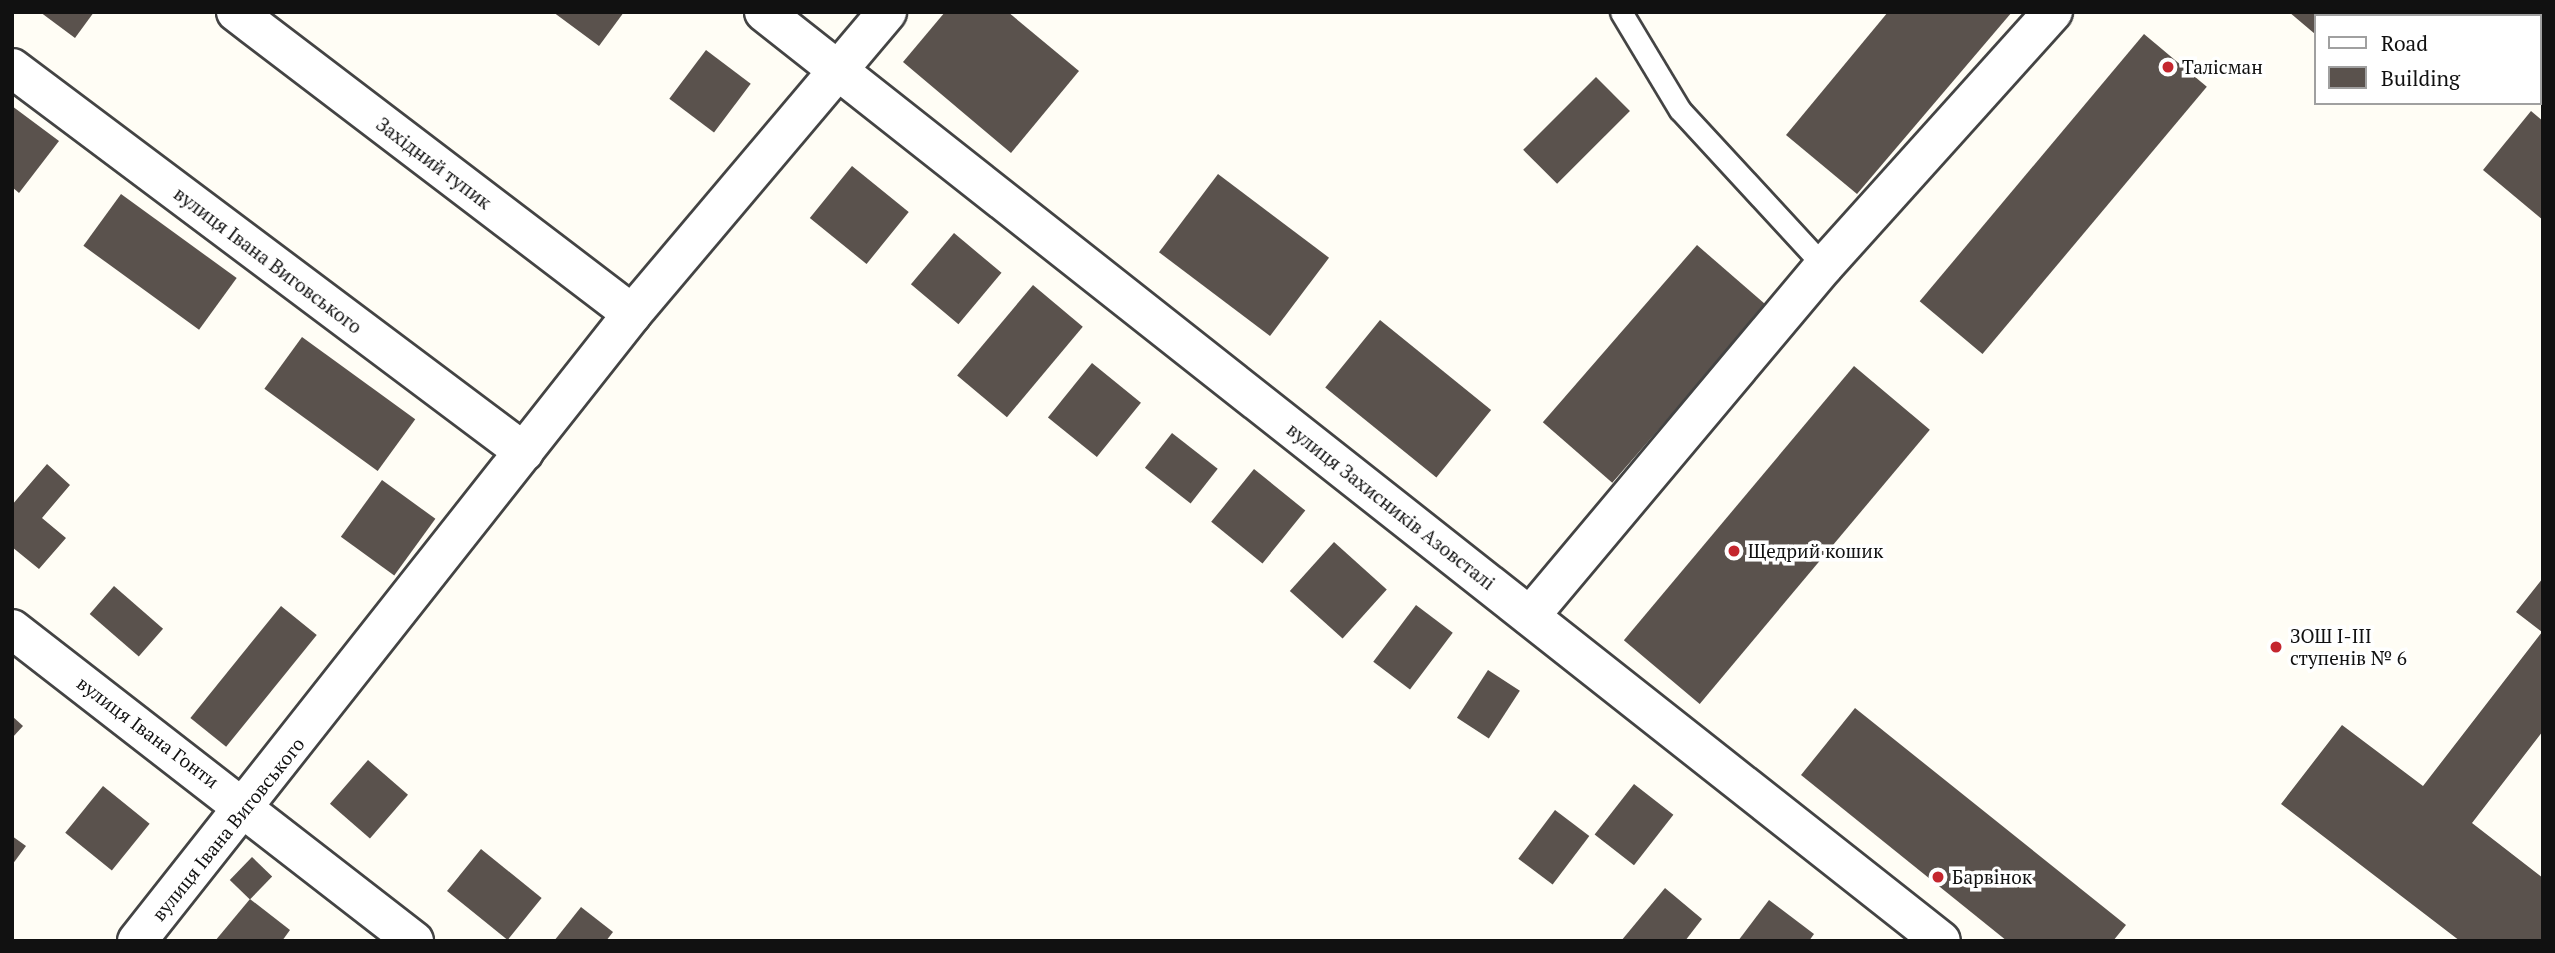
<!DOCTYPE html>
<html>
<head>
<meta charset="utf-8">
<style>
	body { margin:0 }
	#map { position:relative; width:2555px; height:953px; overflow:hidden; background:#fffdf5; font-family:"PT Serif",serif }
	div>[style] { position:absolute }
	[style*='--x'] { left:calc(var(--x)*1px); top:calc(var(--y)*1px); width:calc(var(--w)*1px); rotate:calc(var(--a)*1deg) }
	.building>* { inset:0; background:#5a524d; transform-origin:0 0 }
	.roads { filter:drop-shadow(2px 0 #444) drop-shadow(-2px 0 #444) drop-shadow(0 2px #444) drop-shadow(0 -2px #444) }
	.service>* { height:21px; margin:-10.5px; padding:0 10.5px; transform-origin:10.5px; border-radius:10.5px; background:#fff }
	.minor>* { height:38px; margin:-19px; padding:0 19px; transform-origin:19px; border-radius:19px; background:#fff }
	.dots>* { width:19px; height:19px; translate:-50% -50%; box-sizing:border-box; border:4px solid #fff; border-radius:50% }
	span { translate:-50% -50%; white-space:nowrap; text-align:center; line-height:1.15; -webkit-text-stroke:7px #fff; paint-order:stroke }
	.poi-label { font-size:19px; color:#111 }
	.left { translate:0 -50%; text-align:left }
	.street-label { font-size:19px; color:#111 }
	.frame { position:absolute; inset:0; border:14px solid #111; pointer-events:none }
	.legend { position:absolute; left:2314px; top:14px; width:228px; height:91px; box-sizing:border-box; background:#fff; border:2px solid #a0a0a0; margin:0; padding:9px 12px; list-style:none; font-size:21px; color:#111 }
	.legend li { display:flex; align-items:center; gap:14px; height:35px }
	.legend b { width:35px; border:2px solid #a0a0a0 }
</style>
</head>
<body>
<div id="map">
	<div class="building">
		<div style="clip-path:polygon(40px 12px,94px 12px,75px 38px)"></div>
		<div style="clip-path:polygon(553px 12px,624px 12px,599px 46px)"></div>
		<div style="clip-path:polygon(945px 12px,1008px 12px,1079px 71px,1011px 153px,903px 62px)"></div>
		<div style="clip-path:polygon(1888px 12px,2012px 12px,1857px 194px,1786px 135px)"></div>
		<div style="clip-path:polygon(2289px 12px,2417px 12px,2421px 16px,2315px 16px,2315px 34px)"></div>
		<div style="clip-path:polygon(2495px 12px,2543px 12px,2543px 49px,2539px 16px)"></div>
		<div style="left:2144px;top:34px;width:82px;height:349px;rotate:40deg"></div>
		<div style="left:706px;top:50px;width:56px;height:61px;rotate:37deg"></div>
		<div style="left:1596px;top:77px;width:48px;height:103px;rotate:45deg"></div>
		<div style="clip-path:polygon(12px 106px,59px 141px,19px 193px,12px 187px)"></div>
		<div style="clip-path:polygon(2531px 111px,2543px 121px,2543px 220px,2483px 170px)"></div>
		<div style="left:852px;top:166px;width:73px;height:67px;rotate:39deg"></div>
		<div style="left:1218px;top:174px;width:139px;height:98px;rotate:37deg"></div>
		<div style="left:121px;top:194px;width:143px;height:64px;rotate:36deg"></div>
		<div style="left:954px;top:233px;width:62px;height:67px;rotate:40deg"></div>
		<div style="left:1697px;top:245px;width:92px;height:235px;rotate:41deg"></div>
		<div style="left:1033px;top:285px;width:65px;height:118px;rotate:40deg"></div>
		<div style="left:1380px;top:320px;width:143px;height:87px;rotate:39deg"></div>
		<div style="left:302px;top:337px;width:140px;height:64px;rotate:36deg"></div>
		<div style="left:1092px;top:363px;width:63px;height:70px;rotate:39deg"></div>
		<div style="left:1854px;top:366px;width:99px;height:358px;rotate:40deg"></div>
		<div style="left:1172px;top:433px;width:58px;height:44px;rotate:38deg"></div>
		<div style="clip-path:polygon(47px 464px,70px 485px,42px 518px,66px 538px,39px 569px,12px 547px,12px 505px)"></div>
		<div style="left:1254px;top:469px;width:66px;height:68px;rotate:39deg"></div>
		<div style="left:382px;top:480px;width:66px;height:70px;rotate:36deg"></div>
		<div style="left:1334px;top:542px;width:71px;height:66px;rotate:42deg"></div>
		<div style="clip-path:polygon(2543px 578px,2543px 731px,2472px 823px,2543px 878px,2543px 941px,2460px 941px,2281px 804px,2342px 725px,2423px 786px,2542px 632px,2516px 612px)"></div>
		<div style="left:114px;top:586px;width:65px;height:37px;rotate:41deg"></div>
		<div style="left:1416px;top:605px;width:46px;height:71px;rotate:37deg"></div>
		<div style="left:281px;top:606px;width:46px;height:144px;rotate:39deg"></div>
		<div style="left:1488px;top:670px;width:38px;height:57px;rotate:33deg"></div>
		<div style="clip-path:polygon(1855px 708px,2126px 925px,2113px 941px,2007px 941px,1801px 775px)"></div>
		<div style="clip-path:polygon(12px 716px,23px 726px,12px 738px)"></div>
		<div style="left:368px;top:760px;width:53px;height:58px;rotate:41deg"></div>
		<div style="left:1634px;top:784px;width:50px;height:64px;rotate:38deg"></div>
		<div style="left:103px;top:786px;width:60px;height:60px;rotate:39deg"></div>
		<div style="left:1555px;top:810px;width:43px;height:61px;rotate:37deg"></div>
		<div style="clip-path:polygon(12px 836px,26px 846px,12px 865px)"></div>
		<div style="left:481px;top:849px;width:78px;height:54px;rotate:39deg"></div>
		<div style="left:252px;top:857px;width:28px;height:32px;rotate:44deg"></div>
		<div style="clip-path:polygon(1665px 888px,1702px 919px,1685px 941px,1621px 941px)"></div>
		<div style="clip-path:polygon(250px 899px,290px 930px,282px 941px,215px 941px)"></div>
		<div style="clip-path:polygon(1769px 900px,1814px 934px,1809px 941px,1738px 941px)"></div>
		<div style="clip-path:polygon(581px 907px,613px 932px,606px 941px,554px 941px)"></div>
	</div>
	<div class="roads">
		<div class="service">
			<div style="--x:1621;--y:12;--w:114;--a:59"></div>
			<div style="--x:1680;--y:110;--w:212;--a:47.3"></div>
		</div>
		<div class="minor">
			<div style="--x:236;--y:12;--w:498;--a:37.3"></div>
			<div style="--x:764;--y:12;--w:1499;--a:38.28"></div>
			<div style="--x:12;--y:68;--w:640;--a:36.87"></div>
			<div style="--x:1530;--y:616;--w:457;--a:-50"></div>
			<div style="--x:1824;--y:266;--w:342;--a:-48"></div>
			<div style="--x:12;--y:629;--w:509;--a:37.82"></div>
			<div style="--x:137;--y:941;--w:799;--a:-51.71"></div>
			<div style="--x:632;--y:314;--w:395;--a:-49.8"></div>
		</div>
	</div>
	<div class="dots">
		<div style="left:2168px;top:67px;background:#c4262e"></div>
		<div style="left:1734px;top:551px;background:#c4262e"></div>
		<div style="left:2276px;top:647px;background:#c4262e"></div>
		<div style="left:1938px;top:877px;background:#c4262e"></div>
	</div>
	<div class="poi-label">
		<span class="left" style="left:2182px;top:67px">Талісман</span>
		<span class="left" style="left:1748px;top:551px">Щедрий кошик</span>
		<span class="left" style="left:2290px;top:647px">ЗОШ I-III<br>ступенів № 6</span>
		<span class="left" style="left:1952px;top:877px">Барвінок</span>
	</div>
	<div class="street-label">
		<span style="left:434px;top:163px;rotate:37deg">Західний тупик</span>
		<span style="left:268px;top:260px;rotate:37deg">вулиця Івана Виговського</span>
		<span style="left:1391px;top:506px;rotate:38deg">вулиця Захисників Азовсталі</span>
		<span style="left:148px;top:732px;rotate:37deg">вулиця Івана Гонти</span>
		<span style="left:228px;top:829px;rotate:-51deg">вулиця Івана Виговського</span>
	</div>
	<div class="frame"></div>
	<ul class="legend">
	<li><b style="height:9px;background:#fff"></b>Road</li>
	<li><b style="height:19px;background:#5a524d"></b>Building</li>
	</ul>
</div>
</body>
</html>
